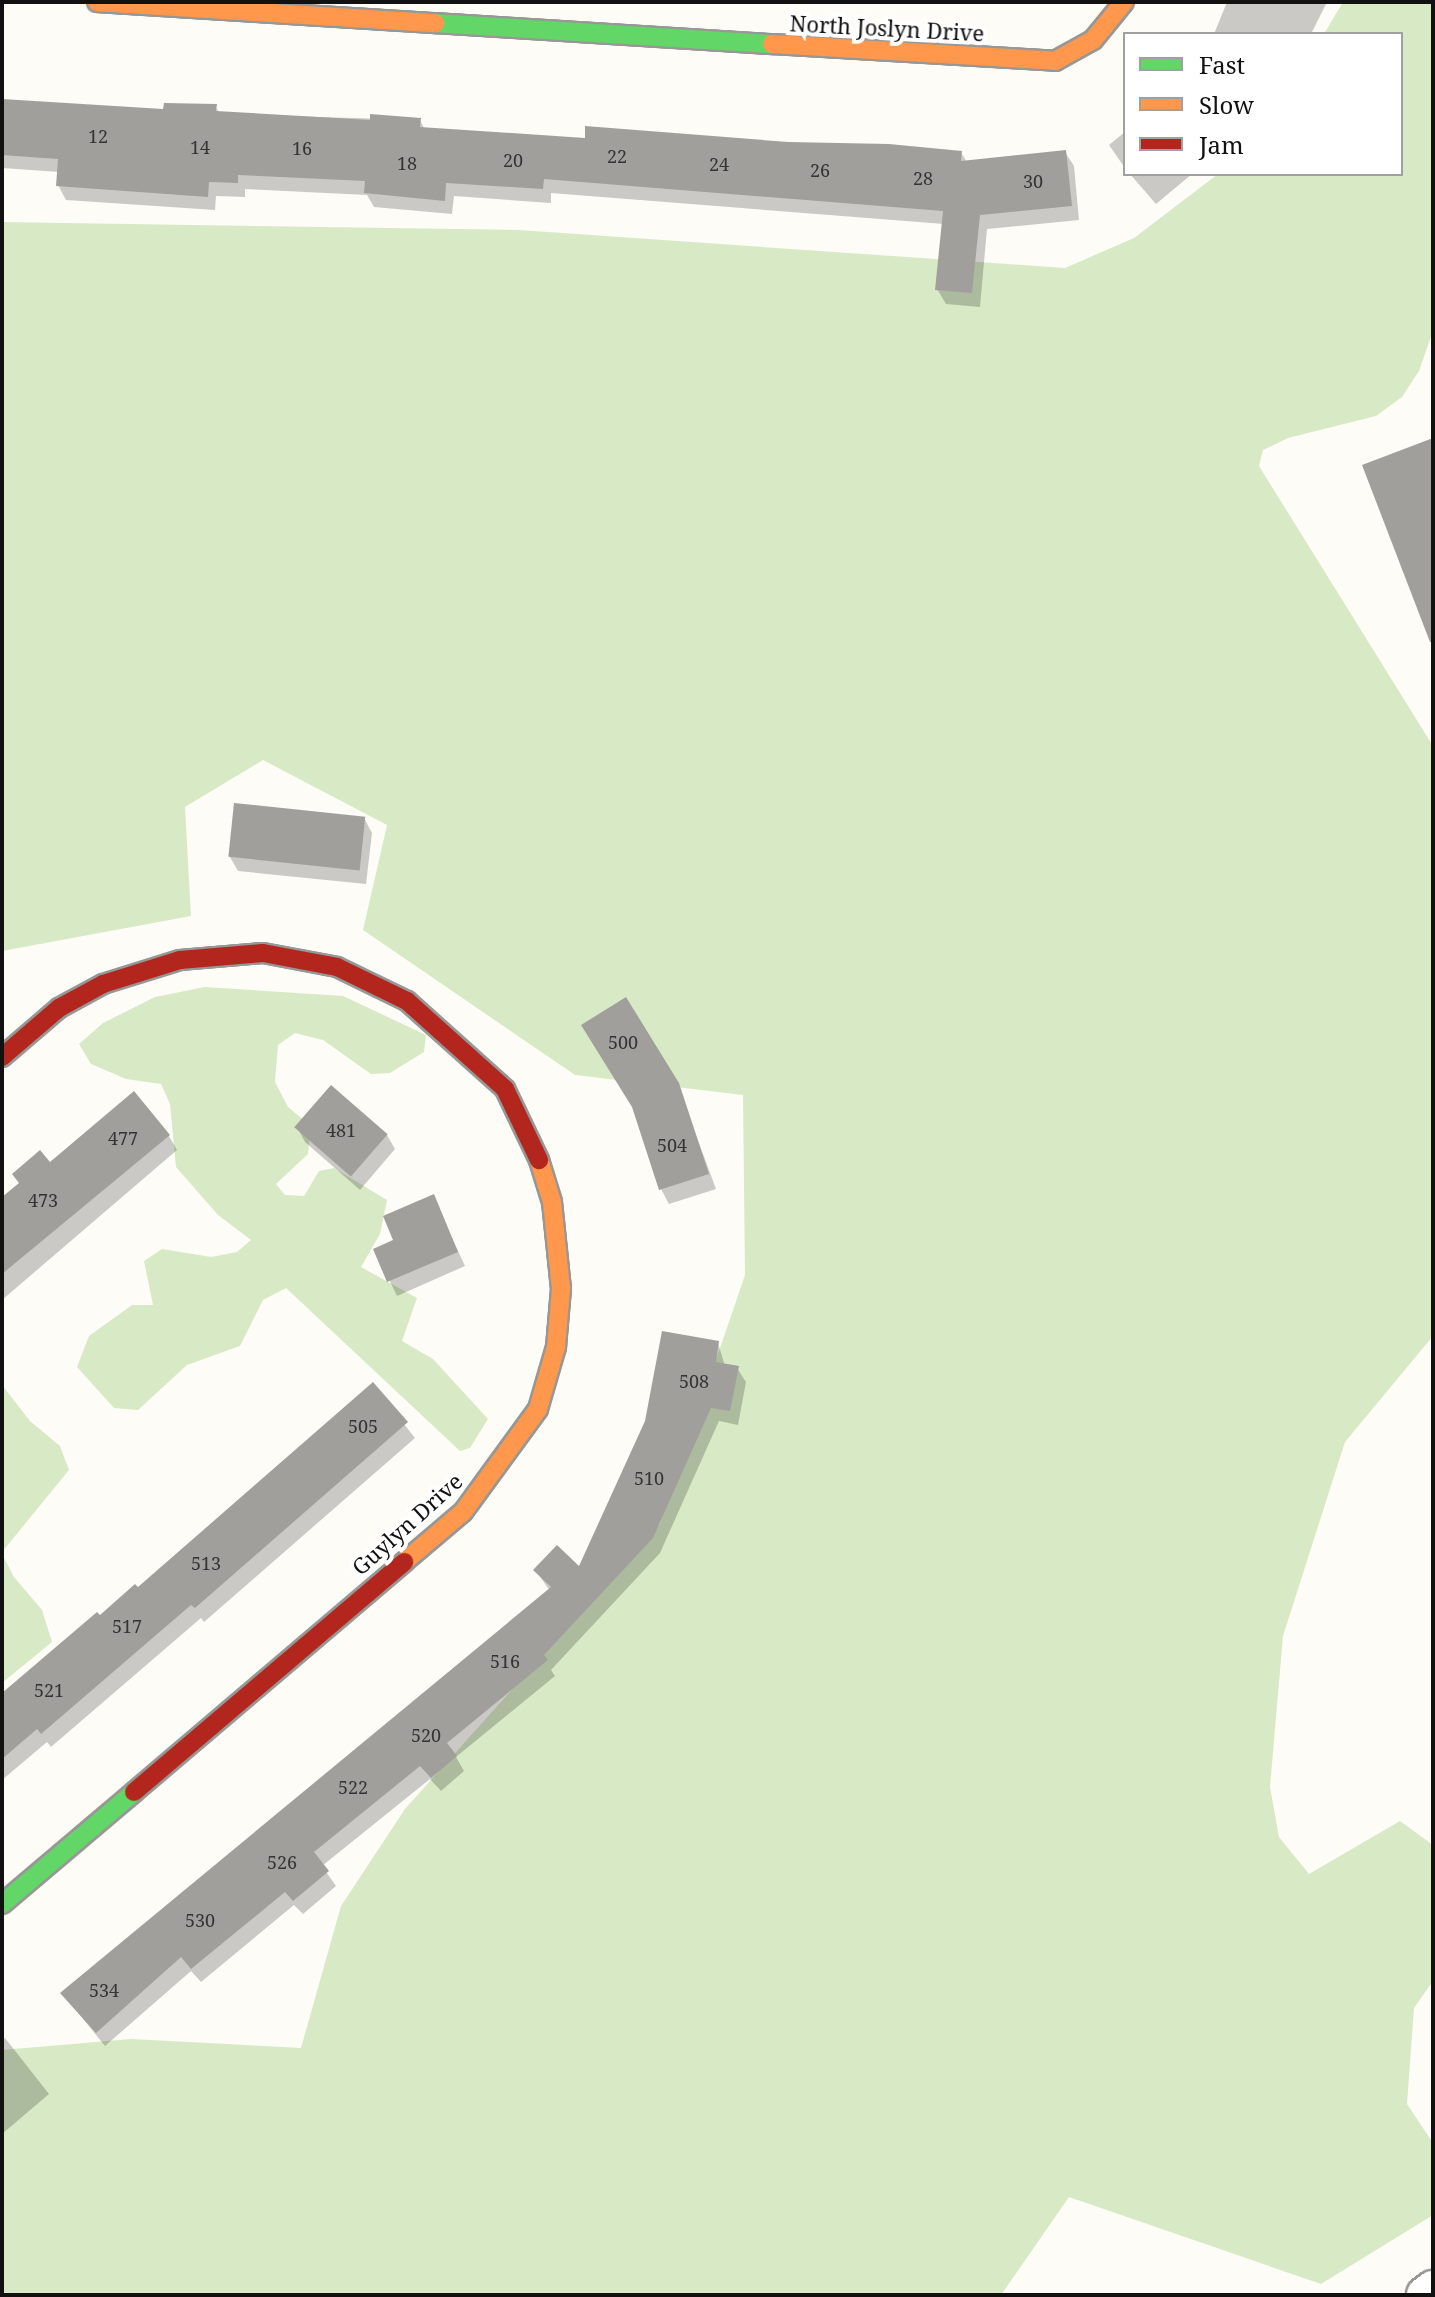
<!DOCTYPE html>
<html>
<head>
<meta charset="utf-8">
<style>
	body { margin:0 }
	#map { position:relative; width:1435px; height:2297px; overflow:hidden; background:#fdfcf7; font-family:"Noto Serif",serif }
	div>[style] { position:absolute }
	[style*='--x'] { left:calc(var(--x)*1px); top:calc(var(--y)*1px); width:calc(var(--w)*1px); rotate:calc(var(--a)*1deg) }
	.forest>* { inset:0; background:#d8eac5 }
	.shadow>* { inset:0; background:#0003 }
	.building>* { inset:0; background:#a19f9c; transform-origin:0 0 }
	.roads { filter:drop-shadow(2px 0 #979795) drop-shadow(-2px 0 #979795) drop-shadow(0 2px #979795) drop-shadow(0 -2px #979795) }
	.street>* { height:36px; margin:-18px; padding:0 18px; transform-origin:18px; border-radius:18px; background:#fffffe }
	.fast>* { height:18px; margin:-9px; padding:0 9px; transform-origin:9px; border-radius:9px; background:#63d668 }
	.slow>* { height:18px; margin:-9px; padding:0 9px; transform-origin:9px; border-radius:9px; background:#ff974d }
	.jam>* { height:18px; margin:-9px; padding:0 9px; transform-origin:9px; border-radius:9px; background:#b3261e }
	span { translate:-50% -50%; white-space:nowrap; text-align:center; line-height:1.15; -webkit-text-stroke:8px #fff; paint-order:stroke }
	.number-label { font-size:18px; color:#353434 }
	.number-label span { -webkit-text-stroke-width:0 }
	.street-label { font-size:22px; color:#111 }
	.frame { position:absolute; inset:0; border:4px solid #111; pointer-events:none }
	.legend { position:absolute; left:1123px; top:32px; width:280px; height:144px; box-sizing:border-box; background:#fff; border:2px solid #a0a0a0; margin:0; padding:10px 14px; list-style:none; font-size:24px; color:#111 }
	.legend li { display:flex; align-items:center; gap:16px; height:40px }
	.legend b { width:40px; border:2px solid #a0a0a0 }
</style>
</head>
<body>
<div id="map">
	<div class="forest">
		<div style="clip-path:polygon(1343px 2px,1433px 2px,1433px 331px,1419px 371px,1402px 397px,1376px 416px,1288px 438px,1263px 450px,1259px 466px,1433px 746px,1433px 1336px,1345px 1442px,1283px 1636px,1270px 1787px,1279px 1837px,1309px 1874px,1400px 1821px,1433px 1845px,1433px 1981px,1414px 2008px,1407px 2104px,1433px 2143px,1433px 2215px,1321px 2284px,1069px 2197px,1001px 2295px,2px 2295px,2px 2050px,131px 2039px,301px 2048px,341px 1906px,405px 1809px,660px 1524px,745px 1275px,743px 1095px,575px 1075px,363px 930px,387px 825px,263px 760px,185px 807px,191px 916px,2px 951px,2px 222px,519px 230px,1065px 268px,1134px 238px,1218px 174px,1401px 174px,1401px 34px,1324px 34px)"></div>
		<div style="clip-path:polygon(205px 987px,343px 996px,426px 1035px,424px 1052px,390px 1073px,371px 1074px,323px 1040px,295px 1033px,278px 1045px,275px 1082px,288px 1107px,311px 1126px,308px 1154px,276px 1184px,285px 1195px,304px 1196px,319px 1171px,334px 1168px,387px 1200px,380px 1234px,361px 1267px,417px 1298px,402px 1341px,433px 1359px,488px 1419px,470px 1448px,460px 1451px,286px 1288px,263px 1300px,240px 1346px,187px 1365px,138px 1410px,114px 1408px,77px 1367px,89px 1336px,132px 1305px,153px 1305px,144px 1261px,162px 1249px,211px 1257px,237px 1252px,251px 1240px,218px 1215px,176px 1167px,170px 1104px,161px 1084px,126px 1079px,91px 1064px,79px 1044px,103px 1023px,155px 997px)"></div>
		<div style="clip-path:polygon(2px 1385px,30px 1421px,60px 1446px,69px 1470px,2px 1552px)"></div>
		<div style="clip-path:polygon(2px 1554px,14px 1577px,42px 1610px,52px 1642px,2px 1683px)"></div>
	</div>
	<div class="shadow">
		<div style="clip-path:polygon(1227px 2px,1327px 2px,1311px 34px,1214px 34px)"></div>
		<div style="clip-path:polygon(2px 102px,165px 111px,215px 106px,220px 114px,420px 120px,425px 130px,587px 140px,961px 153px,967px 162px,1065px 152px,1074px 166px,1079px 220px,987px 229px,980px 307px,946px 304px,937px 289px,944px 224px,551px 193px,551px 203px,454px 196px,452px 214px,374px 207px,367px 195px,245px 189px,245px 197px,216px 196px,215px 210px,66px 200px,58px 185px,59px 172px,2px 168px)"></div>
		<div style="clip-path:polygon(1125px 132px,1125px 168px,1109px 145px)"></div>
		<div style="clip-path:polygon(1130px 174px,1192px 174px,1156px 204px)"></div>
		<div style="clip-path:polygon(364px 818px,372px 833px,366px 884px,238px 871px,230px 857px)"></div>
		<div style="clip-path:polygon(677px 1084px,716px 1189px,669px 1204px,661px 1189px)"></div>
		<div style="clip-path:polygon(297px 1127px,387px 1135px,395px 1149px,360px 1190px,305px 1142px)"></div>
		<div style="clip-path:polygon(169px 1136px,177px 1150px,2px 1300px,2px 1203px,50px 1164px)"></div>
		<div style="clip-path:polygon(433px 1197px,465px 1266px,397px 1296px,375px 1250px,396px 1241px)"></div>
		<div style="clip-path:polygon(718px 1343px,725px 1366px,737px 1368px,746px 1382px,738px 1425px,719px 1421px,660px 1553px,551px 1670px,555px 1676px,456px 1757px,464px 1771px,441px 1791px,430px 1779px,322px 1866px,336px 1886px,303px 1914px,294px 1905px,201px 1982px,191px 1971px,105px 2046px,63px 1994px,550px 1591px,536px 1571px,580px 1569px)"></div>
		<div style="clip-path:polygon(373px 1385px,415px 1438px,204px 1622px,201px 1618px,51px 1747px,47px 1742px,2px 1780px,2px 1696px,138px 1590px)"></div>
		<div style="clip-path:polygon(5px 2038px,49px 2094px,2px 2134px,2px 2041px)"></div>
	</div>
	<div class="building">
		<div style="clip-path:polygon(2px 99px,163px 109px,164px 103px,217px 104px,216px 111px,370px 120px,370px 114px,421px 118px,420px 127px,585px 138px,585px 126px,788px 142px,889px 144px,962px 151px,961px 161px,1066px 150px,1072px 206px,980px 215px,972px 293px,935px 290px,943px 211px,544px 179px,543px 189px,446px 183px,445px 201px,364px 193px,365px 181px,238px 175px,238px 183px,209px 182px,208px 197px,56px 186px,58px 159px,2px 155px)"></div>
		<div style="clip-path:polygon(1433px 438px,1433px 642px,1430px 642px,1362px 465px)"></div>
		<div style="left:234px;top:803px;width:132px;height:54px;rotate:6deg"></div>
		<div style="clip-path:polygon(626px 997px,679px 1083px,709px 1174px,659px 1190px,632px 1107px,581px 1025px)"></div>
		<div style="left:331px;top:1085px;width:75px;height:56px;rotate:41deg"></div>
		<div style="clip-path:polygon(134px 1091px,170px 1135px,2px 1274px,2px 1197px,19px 1183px,12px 1174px,40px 1150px,50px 1162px)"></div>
		<div style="clip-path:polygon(434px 1194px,458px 1252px,387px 1282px,373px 1249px,393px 1240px,383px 1216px)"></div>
		<div style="clip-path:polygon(662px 1331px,719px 1341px,716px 1362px,739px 1366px,730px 1411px,711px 1408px,653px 1538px,544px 1655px,548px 1660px,447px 1743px,457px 1756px,431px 1778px,420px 1766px,314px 1852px,329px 1871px,293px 1901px,285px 1892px,191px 1969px,181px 1957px,96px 2033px,60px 1993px,551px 1587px,533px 1570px,557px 1545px,579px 1566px,645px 1421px)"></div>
		<div style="clip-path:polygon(373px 1382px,408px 1422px,195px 1608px,191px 1605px,41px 1734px,37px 1729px,2px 1759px,2px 1693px,97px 1612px,100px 1615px,135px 1584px,138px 1587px)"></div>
	</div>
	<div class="roads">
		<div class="street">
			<div style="--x:1425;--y:2295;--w:10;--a:-37"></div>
		</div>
		<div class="fast">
			<div style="--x:435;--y:23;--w:338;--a:3.6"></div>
			<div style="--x:2;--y:1904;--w:173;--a:-40.3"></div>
		</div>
		<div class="slow">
			<div style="--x:97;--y:2;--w:339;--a:3.6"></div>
			<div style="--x:772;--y:44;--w:284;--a:3.4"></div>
			<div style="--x:1055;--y:61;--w:43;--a:-28.9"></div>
			<div style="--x:1093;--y:40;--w:49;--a:-50.8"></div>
			<div style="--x:404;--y:1562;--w:77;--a:-40.3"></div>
			<div style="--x:463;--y:1512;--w:127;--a:-53.9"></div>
			<div style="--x:538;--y:1409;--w:65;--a:-73.8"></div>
			<div style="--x:556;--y:1347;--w:58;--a:-85.1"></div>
			<div style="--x:561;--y:1289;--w:87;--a:-95.9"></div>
			<div style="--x:552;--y:1202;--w:44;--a:-107.2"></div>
		</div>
		<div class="jam">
			<div style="--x:2;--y:1057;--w:75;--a:-40.7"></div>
			<div style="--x:59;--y:1008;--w:50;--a:-28.6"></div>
			<div style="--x:103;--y:984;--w:81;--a:-17.3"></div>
			<div style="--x:180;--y:960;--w:83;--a:-4.8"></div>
			<div style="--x:263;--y:953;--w:75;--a:10.7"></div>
			<div style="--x:337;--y:967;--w:78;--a:25.9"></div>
			<div style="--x:407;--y:1001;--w:132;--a:41.9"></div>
			<div style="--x:505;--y:1089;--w:79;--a:64.4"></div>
			<div style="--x:134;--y:1792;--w:355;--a:-40.4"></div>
		</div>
	</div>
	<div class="number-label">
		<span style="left:98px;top:136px">12</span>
		<span style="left:200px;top:147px">14</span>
		<span style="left:302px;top:148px">16</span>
		<span style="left:617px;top:156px">22</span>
		<span style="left:513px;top:160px">20</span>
		<span style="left:407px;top:163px">18</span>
		<span style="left:719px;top:164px">24</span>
		<span style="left:820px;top:170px">26</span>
		<span style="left:923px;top:178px">28</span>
		<span style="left:1033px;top:181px">30</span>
		<span style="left:623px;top:1042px">500</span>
		<span style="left:341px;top:1130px">481</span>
		<span style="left:123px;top:1138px">477</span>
		<span style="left:672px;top:1145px">504</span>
		<span style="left:43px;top:1200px">473</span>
		<span style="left:694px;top:1381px">508</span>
		<span style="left:363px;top:1426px">505</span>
		<span style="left:649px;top:1478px">510</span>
		<span style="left:206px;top:1563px">513</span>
		<span style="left:127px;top:1626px">517</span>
		<span style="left:505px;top:1661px">516</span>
		<span style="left:49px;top:1690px">521</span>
		<span style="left:426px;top:1735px">520</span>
		<span style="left:353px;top:1787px">522</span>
		<span style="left:282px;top:1862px">526</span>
		<span style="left:200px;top:1920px">530</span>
		<span style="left:104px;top:1990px">534</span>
	</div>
	<div class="street-label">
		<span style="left:887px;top:28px;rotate:3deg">North Joslyn Drive</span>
		<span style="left:407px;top:1524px;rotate:-42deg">Guylyn Drive</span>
	</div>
	<div class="frame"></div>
	<ul class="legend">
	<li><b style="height:10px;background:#63d668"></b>Fast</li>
	<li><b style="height:10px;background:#ff974d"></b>Slow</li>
	<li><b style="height:10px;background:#b3261e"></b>Jam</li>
	</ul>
</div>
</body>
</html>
